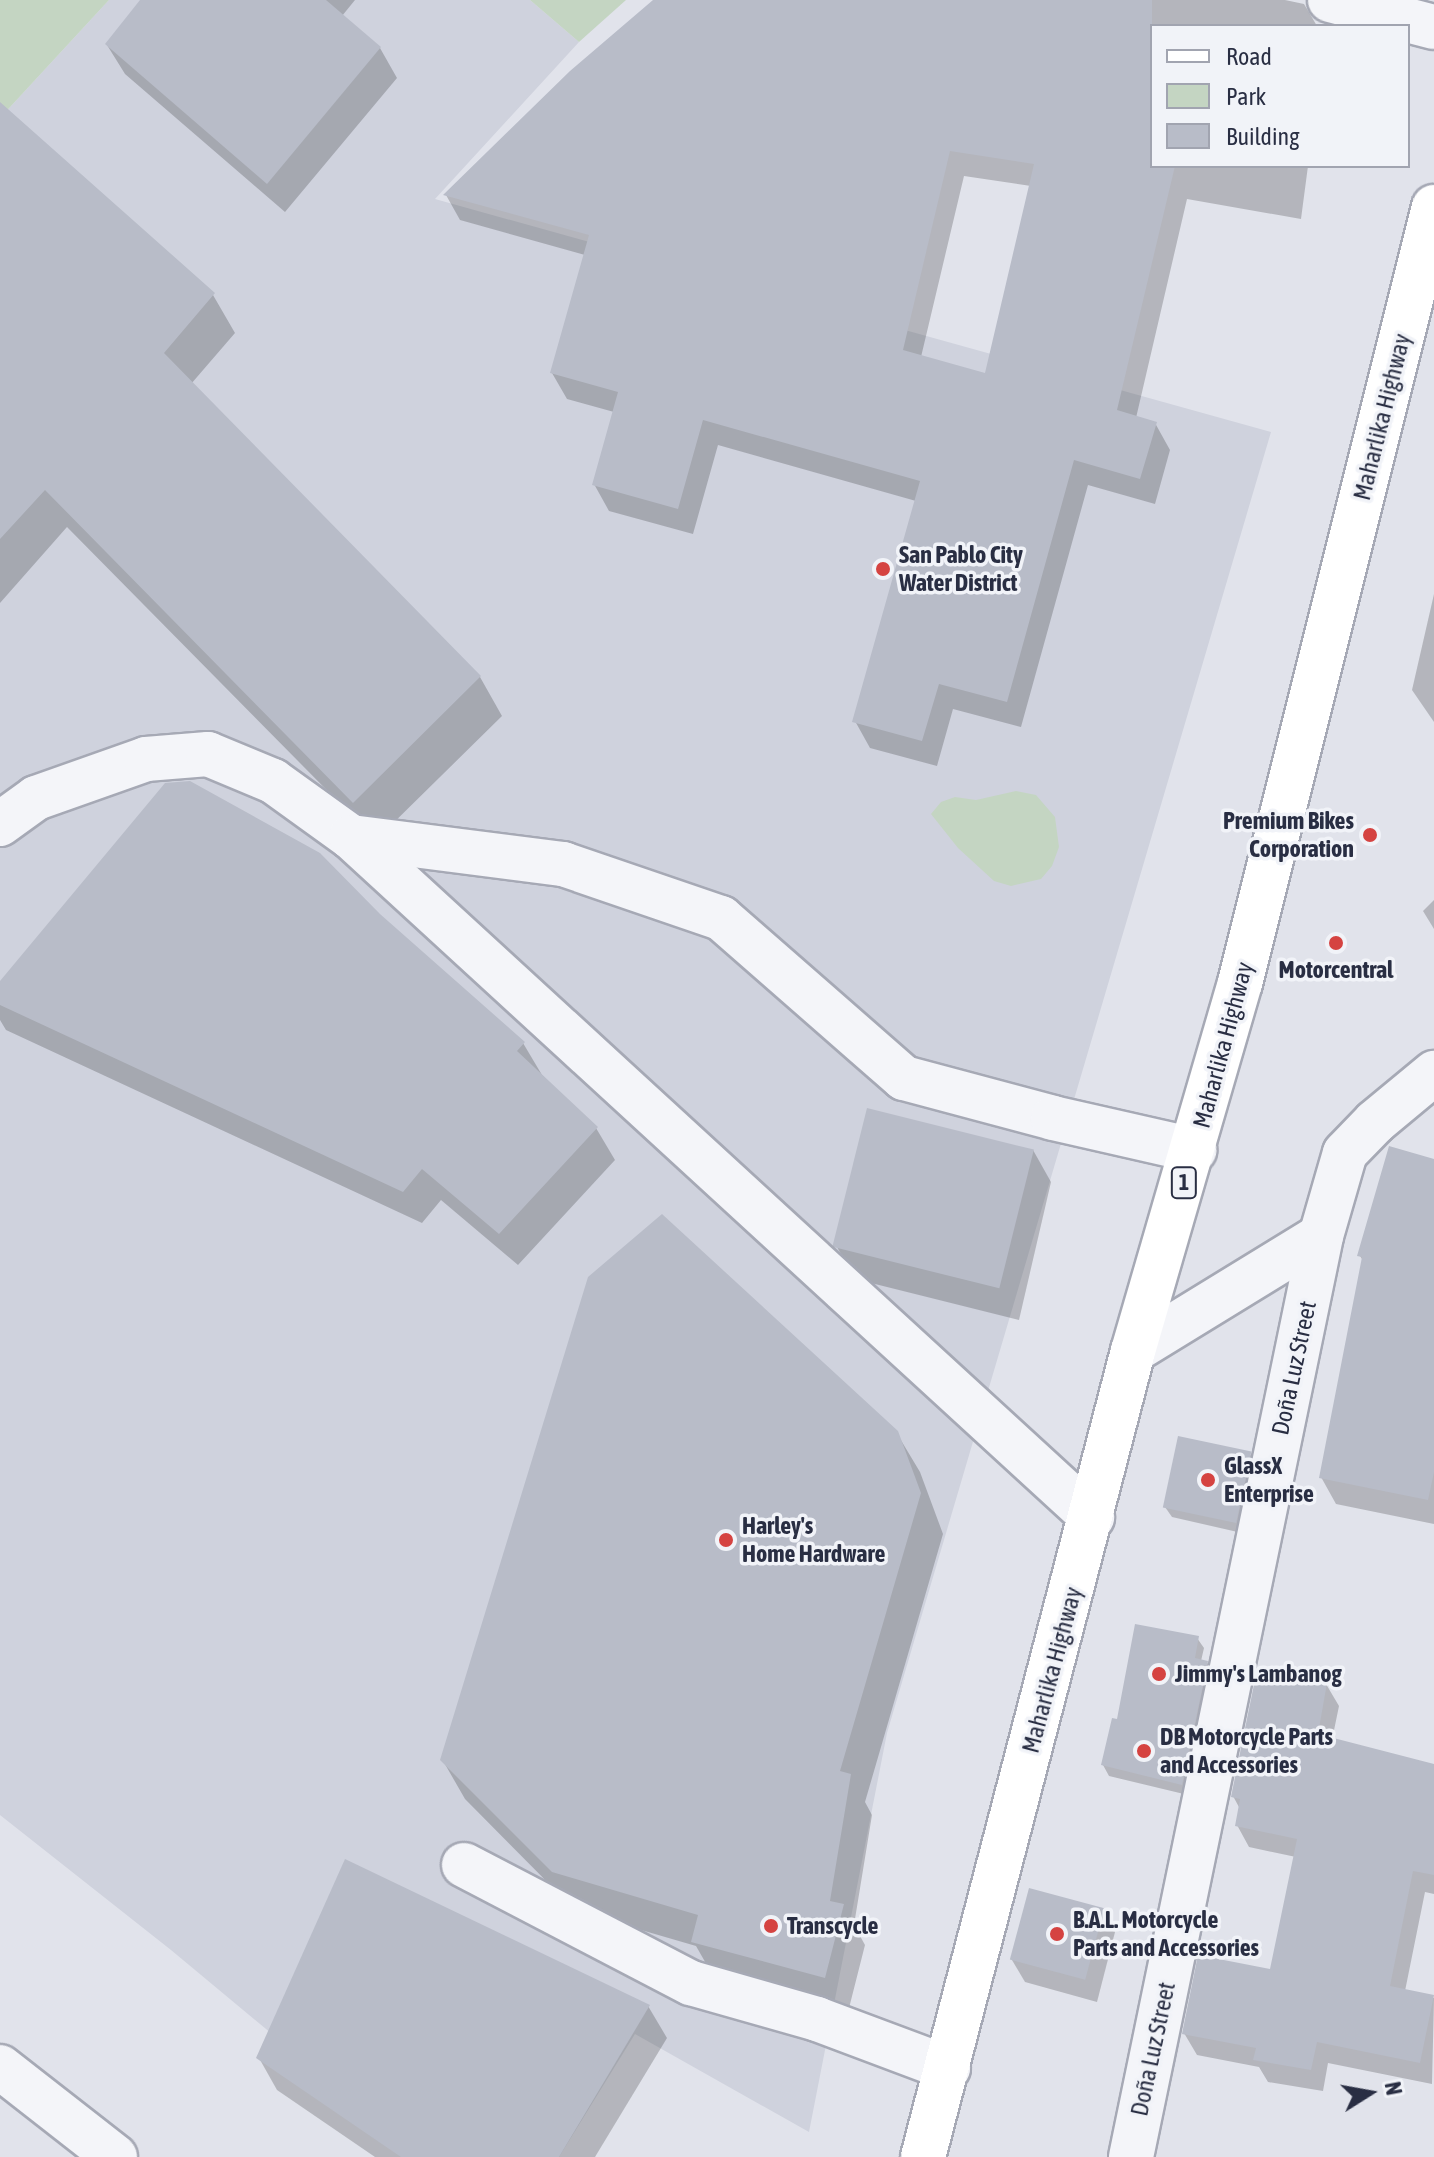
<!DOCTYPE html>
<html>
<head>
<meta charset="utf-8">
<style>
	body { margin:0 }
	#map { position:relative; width:1434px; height:2157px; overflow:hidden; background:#e1e3eb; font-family:"Asap Condensed",sans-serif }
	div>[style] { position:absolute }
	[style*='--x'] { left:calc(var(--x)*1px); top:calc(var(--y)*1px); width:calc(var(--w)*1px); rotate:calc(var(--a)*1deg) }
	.built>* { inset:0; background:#cfd2dd }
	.green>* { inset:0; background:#c4d5c2 }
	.shadow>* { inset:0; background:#0003 }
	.building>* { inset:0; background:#b8bcc8; transform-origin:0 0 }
	.roads { filter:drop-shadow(2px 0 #a6a9b5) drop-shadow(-2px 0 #a6a9b5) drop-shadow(0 2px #a6a9b5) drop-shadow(0 -2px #a6a9b5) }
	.minor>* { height:44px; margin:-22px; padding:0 22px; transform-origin:22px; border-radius:22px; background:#f4f5f9 }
	.major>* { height:44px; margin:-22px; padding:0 22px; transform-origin:22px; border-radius:22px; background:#fff }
	.dots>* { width:22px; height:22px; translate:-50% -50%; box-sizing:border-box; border:4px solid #f1f3f8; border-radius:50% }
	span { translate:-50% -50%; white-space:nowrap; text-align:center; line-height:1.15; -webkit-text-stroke:7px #f1f3f8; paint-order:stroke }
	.shield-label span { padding:2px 6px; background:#f1f3f8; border:2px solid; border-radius:6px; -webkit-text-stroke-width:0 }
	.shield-label { font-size:22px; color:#292e43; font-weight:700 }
	.street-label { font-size:24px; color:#292e43 }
	.poi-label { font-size:24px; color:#292e43; font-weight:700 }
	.left { translate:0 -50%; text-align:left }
	.right { translate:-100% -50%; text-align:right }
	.legend { position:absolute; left:1150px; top:24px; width:260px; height:144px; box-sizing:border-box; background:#f1f3f8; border:2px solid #a1a4b0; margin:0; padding:10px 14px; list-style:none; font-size:24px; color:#292e43 }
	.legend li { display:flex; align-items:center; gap:16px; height:40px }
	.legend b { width:40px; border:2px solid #a1a4b0 }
	.north { position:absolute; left:1330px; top:2053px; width:80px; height:80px; -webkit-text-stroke:6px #f1f3f8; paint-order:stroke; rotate:79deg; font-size:22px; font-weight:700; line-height:32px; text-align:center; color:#292e43 }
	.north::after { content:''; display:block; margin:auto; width:28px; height:36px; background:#292e43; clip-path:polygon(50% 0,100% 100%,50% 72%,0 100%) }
</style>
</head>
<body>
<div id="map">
	<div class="built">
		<div style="clip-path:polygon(109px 0,530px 0,579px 42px,435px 199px,1271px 432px,887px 1733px,809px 2132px,635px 2034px,559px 2157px,420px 2157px,171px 1950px,0 1815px,0 118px)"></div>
	</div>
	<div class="green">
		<div style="clip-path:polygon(0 0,109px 0,0 118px)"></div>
		<div style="clip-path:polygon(530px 0,626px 0,579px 42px)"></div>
		<div style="clip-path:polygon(1016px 791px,1036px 795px,1055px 817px,1059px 847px,1052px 866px,1041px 879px,1011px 886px,994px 881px,958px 848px,931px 814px,941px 802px,955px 797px,976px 800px)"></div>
	</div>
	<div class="shadow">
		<div style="clip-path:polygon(143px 0,355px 0,342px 16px,380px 48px,397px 78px,285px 212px,125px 74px,107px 45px)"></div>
		<div style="clip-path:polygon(evenodd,656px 0,1285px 0,1304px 4px,1317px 26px,1152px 26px,1152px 166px,1308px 166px,1301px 219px,1187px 199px,1136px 418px,1155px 423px,1170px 450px,1155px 504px,1088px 485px,1021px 727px,953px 709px,937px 766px,870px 748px,855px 721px,916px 501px,718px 445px,693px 534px,609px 511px,594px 484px,614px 412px,567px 399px,552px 373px,585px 255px,460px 220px,446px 195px,656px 0,964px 176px,1031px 186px,986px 376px,921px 357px,964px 176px)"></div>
		<div style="clip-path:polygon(0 122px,213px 295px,235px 333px,191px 384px,480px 677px,502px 716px,376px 840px,67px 527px,0 603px)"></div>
		<div style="clip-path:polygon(1434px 594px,1434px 722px,1412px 690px)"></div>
		<div style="clip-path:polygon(1434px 900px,1434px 929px,1423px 911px)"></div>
		<div style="clip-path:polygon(379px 915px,523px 1043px,542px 1075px,596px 1128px,615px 1160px,518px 1265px,441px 1200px,422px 1223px,6px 1030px,0 1020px,0 984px)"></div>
		<div style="clip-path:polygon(1033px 1150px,1051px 1182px,1019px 1320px,855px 1279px,837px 1247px)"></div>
		<div style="clip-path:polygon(1434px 1161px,1434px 1524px,1336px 1504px,1321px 1477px,1364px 1262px,1360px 1256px)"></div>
		<div style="clip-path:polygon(896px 1432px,920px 1472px,943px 1534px,865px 1802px,872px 1815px,854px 1925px,865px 1945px,847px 2016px,716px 1981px,696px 1946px,576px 1911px,465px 1799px,442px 1759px)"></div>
		<div style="clip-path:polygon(1250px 1454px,1256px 1465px,1242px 1533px,1172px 1517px,1165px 1507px)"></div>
		<div style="clip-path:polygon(1197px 1638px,1204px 1648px,1201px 1661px,1207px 1662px,1213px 1673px,1188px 1795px,1109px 1776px,1103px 1765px,1119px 1722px)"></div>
		<div style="clip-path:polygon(1326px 1684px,1339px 1706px,1332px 1740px,1434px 1766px,1434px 1894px,1425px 1892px,1405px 1991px,1434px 1998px,1432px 2084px,1328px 2063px,1323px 2091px,1268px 2082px,1259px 2067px,1197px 2055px,1184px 2033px,1271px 1971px,1296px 1857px,1249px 1847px,1237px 1825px,1240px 1809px,1233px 1796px)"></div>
		<div style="clip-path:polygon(1102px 1910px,1115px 1932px,1097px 2002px,1025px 1982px,1012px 1960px)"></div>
		<div style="clip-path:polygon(648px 2006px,667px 2038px,595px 2157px,375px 2157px,277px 2090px,259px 2058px)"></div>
	</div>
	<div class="building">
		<div style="clip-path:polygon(140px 0,326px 0,381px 47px,267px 184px,105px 44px)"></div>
		<div style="clip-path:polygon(evenodd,653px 0,1152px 0,1152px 166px,1175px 166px,1117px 410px,1157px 422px,1140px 479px,1074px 460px,1007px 702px,939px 684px,922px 741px,852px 722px,920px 481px,703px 420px,678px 509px,592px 485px,618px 392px,550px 373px,589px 235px,443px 195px,570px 71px,653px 0,950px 151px,1034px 164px,985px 373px,903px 350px,950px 151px)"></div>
		<div style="clip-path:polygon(0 102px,215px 293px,164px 353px,481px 676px,353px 803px,45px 490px,0 539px)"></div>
		<div style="clip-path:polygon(190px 781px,320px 853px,380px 914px,525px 1042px,517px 1051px,598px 1127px,499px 1234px,422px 1169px,403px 1192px,0 1005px,0 981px,165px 783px)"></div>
		<div style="left:867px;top:1108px;width:172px;height:143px;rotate:14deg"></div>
		<div style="clip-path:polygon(1389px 1146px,1434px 1159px,1434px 1472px,1428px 1500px,1319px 1478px,1362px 1257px,1357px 1256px)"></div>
		<div style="clip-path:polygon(662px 1214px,898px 1431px,921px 1493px,840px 1771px,851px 1774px,830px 1901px,844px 1904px,825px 1978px,691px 1942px,698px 1915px,552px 1872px,440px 1760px,588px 1277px)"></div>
		<div style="left:1178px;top:1436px;width:75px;height:73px;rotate:12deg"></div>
		<div style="clip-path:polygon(1135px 1624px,1199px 1636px,1195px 1658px,1208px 1661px,1182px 1785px,1101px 1765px,1112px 1718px,1117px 1719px)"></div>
		<div style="clip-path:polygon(1257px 1670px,1327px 1683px,1318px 1734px,1434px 1764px,1434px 1875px,1413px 1871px,1390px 1986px,1434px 1995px,1420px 2063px,1317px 2042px,1311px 2070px,1253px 2060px,1256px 2048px,1182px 2034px,1198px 1955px,1270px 1969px,1297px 1839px,1235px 1826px,1240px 1799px,1231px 1797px)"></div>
		<div style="clip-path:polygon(345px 1859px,650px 2005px,559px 2157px,401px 2157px,256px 2058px)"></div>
		<div style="left:1029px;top:1888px;width:78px;height:74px;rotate:15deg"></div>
	</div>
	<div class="roads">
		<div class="minor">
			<div style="--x:1330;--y:0;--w:107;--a:14.6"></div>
			<div style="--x:0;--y:824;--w:44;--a:-35.8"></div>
			<div style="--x:36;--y:798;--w:117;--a:-19.5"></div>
			<div style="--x:146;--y:759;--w:62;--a:-4.6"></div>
			<div style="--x:208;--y:754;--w:70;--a:22.6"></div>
			<div style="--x:273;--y:781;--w:96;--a:35.7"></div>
			<div style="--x:351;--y:837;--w:1006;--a:42.54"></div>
			<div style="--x:351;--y:837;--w:214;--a:7.3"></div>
			<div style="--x:563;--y:864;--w:167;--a:18.9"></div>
			<div style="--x:721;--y:918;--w:243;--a:41.2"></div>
			<div style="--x:904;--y:1078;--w:154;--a:15"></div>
			<div style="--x:1053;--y:1118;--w:145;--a:12.8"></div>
			<div style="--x:1133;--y:1351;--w:220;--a:-31.5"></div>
			<div style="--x:464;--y:1865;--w:256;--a:27.5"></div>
			<div style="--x:691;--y:1983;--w:131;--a:15.9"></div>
			<div style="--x:817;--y:2019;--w:140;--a:20.5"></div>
			<div style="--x:0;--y:2067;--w:146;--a:38"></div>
			<div style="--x:1131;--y:2157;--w:940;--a:-78.34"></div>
			<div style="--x:1321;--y:1236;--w:86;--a:-73.9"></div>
			<div style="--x:1345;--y:1153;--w:43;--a:-45.9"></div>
			<div style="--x:1375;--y:1122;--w:77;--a:-39.7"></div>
		</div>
		<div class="major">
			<div style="--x:923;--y:2157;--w:833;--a:-75.4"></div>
			<div style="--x:1133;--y:1351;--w:383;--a:-73.8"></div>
			<div style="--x:1240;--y:983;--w:800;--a:-75.96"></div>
		</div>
	</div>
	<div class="dots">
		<div style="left:883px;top:569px;background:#d54341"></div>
		<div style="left:1370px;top:835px;background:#d54341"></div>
		<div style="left:1336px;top:943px;background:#d54341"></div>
		<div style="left:1208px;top:1480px;background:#d54341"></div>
		<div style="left:726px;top:1540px;background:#d54341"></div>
		<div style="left:1159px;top:1674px;background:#d54341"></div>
		<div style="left:1144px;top:1751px;background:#d54341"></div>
		<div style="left:771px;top:1926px;background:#d54341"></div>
		<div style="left:1057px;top:1934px;background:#d54341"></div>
	</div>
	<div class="shield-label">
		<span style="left:1184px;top:1183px">1</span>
	</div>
	<div class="street-label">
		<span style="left:1382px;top:417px;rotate:-76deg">Maharlika Highway</span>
		<span style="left:1223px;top:1045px;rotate:-75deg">Maharlika Highway</span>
		<span style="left:1294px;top:1368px;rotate:-78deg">Doña Luz Street</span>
		<span style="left:1052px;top:1670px;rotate:-75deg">Maharlika Highway</span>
		<span style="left:1153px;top:2049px;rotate:-78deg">Doña Luz Street</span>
	</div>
	<div class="poi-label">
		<span class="left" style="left:899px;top:569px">San Pablo City<br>Water District</span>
		<span class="right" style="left:1354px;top:835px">Premium Bikes<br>Corporation</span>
		<span style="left:1336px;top:970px">Motorcentral</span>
		<span class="left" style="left:1224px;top:1480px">GlassX<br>Enterprise</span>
		<span class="left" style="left:742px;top:1540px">Harley's<br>Home Hardware</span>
		<span class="left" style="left:1175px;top:1674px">Jimmy's Lambanog</span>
		<span class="left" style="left:1160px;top:1751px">DB Motorcycle Parts<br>and Accessories</span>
		<span class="left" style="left:1073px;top:1934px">B.A.L. Motorcycle<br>Parts and Accessories</span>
		<span class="left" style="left:787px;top:1926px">Transcycle</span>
	</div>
	<ul class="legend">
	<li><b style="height:10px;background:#fff"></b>Road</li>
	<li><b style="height:22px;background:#c4d5c2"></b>Park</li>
	<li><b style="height:22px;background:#b8bcc8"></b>Building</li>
	</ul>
	<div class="north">N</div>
</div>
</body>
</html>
